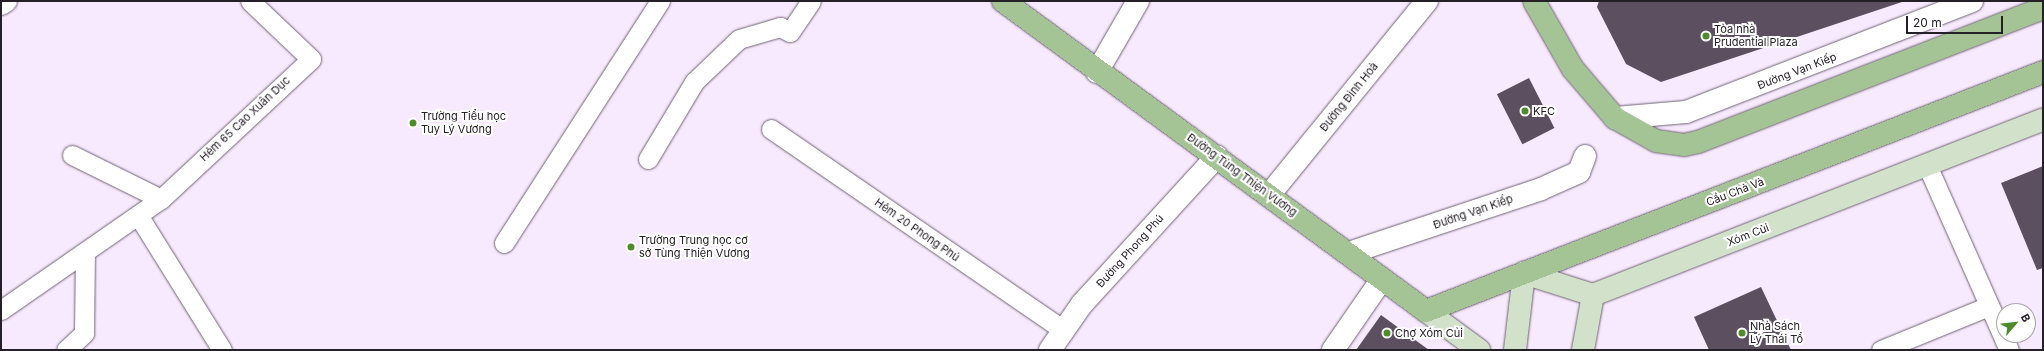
<!DOCTYPE html>
<html>
<head>
<meta charset="utf-8">
<style>
  body { margin:0 }
  #map { position:relative; width:2044px; height:351px; overflow:hidden; background:#f8eafe; font-family:Inter,sans-serif }
  div>[style] { position:absolute }
  .building>* { inset:0; background:#5c5060; transform-origin:0 0 }
  .roads { filter:drop-shadow(0 0 1px #6f6374) drop-shadow(0 0 1px #6f6374) }
  .lane>* { height:19px; margin:-9.5px; padding:0 9.5px; transform-origin:9.5px; border-radius:9.5px; background:#fff }
  .street>* { height:22px; margin:-11px; padding:0 11px; transform-origin:11px; border-radius:11px; background:#fff }
  .secondary>* { height:22px; margin:-11px; padding:0 11px; transform-origin:11px; border-radius:11px; background:#d2e2ca }
  .primary>* { height:22px; margin:-11px; padding:0 11px; transform-origin:11px; border-radius:11px; background:#a5c495 }
  .dots>* { width:11px; height:11px; translate:-50% -50%; box-sizing:border-box; border:2px solid #fff; border-radius:50% }
  span { translate:-50% -50%; white-space:nowrap; text-align:center; line-height:1.15; -webkit-text-stroke:4px #fff; paint-order:stroke }
  .poi-label { font-size:11px; color:#252027 }
  .left { translate:0 -50%; text-align:left }
  .street-label { font-size:11px; color:#252027 }
  .frame { position:absolute; inset:0; border:2px solid #252027; pointer-events:none }
  .north { position:absolute; left:1996px; top:303px; width:40px; height:40px; box-sizing:border-box; background:#fff; border:1px solid #a8a6a9; border-radius:50%; rotate:62deg; font-size:11px; font-weight:700; line-height:16px; text-align:center; color:#252027 }
  .north::after { content:''; display:block; margin:auto; width:14px; height:18px; background:#4f8b2a; clip-path:polygon(50% 0,100% 100%,50% 72%,0 100%) }
  .scale { position:absolute; left:1906px; top:16px; width:97px; height:18px; box-sizing:border-box; border:2px solid #252027; border-top:0; padding-left:5px; font-size:12px; line-height:14px; white-space:nowrap; color:#252027; -webkit-text-stroke:3px #fff; paint-order:stroke }
</style>
</head>
<body>
<div id="map">
  <div class="building">
    <div style="clip-path:polygon(1599px 1px,1905px 1px,1661px 82px,1626px 64px,1597px 7px)"></div>
    <div style="left:1529px;top:78px;width:56px;height:36px;rotate:63deg"></div>
    <div style="clip-path:polygon(2043px 166px,2043px 268px,2037px 270px,2001px 183px)"></div>
    <div style="clip-path:polygon(1761px 287px,1791px 350px,1709px 350px,1694px 317px)"></div>
    <div style="clip-path:polygon(1381px 315px,1429px 350px,1356px 350px)"></div>
  </div>
  <div class="roads">
    <div class="lane">
      <div style="left:1px;top:5px;width:7px;rotate:-34deg"></div>
      <div style="left:771px;top:129px;width:355px;rotate:34.5deg"></div>
      <div style="left:72px;top:155px;width:99px;rotate:26.3deg"></div>
      <div style="left:648px;top:159px;width:90px;rotate:-59.1deg"></div>
      <div style="left:694px;top:82px;width:62px;rotate:-43.7deg"></div>
      <div style="left:739px;top:39px;width:43px;rotate:-16.3deg"></div>
      <div style="left:780px;top:27px;width:11px;rotate:27deg"></div>
      <div style="left:790px;top:32px;width:37px;rotate:-56deg"></div>
      <div style="left:1927px;top:165px;width:202px;rotate:66.1deg"></div>
      <div style="left:138px;top:215px;width:159px;rotate:58.1deg"></div>
      <div style="left:504px;top:243px;width:288px;rotate:-57.2deg"></div>
      <div style="left:1px;top:310px;width:195px;rotate:-34.8deg"></div>
      <div style="left:161px;top:199px;width:205px;rotate:-43deg"></div>
      <div style="left:311px;top:59px;width:84px;rotate:-136.4deg"></div>
      <div style="left:66px;top:350px;width:25px;rotate:-43deg"></div>
      <div style="left:84px;top:333px;width:81px;rotate:-89.3deg"></div>
      <div style="left:1881px;top:350px;width:117px;rotate:-22.2deg"></div>
    </div>
    <div class="street">
      <div style="left:1097px;top:72px;width:82px;rotate:-60deg"></div>
      <div style="left:1615px;top:118px;width:71px;rotate:-4.8deg"></div>
      <div style="left:1686px;top:112px;width:307px;rotate:-21.2deg"></div>
      <div style="left:1270px;top:194px;width:249px;rotate:-50.9deg"></div>
      <div style="left:1349px;top:253px;width:202px;rotate:-18.4deg"></div>
      <div style="left:1541px;top:189px;width:42px;rotate:-24.1deg"></div>
      <div style="left:1579px;top:172px;width:17px;rotate:-69deg"></div>
      <div style="left:1050px;top:350px;width:56px;rotate:-55.2deg"></div>
      <div style="left:1082px;top:304px;width:200px;rotate:-47.6deg"></div>
      <div style="left:1333px;top:350px;width:86px;rotate:-55.4deg"></div>
    </div>
    <div class="secondary">
      <div style="left:1426px;top:311px;width:66px;rotate:36.3deg"></div>
      <div style="left:1515px;top:350px;width:78px;rotate:-83.3deg"></div>
      <div style="left:1524px;top:273px;width:72px;rotate:17.7deg"></div>
      <div style="left:1593px;top:295px;width:483px;rotate:-21.3deg"></div>
      <div style="left:1583px;top:350px;width:56px;rotate:-79.7deg"></div>
    </div>
    <div class="primary">
      <div style="left:1003px;top:1px;width:524px;rotate:36.24deg"></div>
      <div style="left:1426px;top:311px;width:662px;rotate:-21.17deg"></div>
      <div style="left:1534px;top:1px;width:78px;rotate:60.2deg"></div>
      <div style="left:1573px;top:69px;width:65px;rotate:49.4deg"></div>
      <div style="left:1615px;top:118px;width:47px;rotate:29.3deg"></div>
      <div style="left:1656px;top:141px;width:28px;rotate:8deg"></div>
      <div style="left:1684px;top:145px;width:14px;rotate:-12deg"></div>
      <div style="left:1698px;top:142px;width:370px;rotate:-21.2deg"></div>
    </div>
  </div>
  <div class="dots">
    <div style="left:1706px;top:36px;background:#4f8b2a"></div>
    <div style="left:1525px;top:111px;background:#4f8b2a"></div>
    <div style="left:413px;top:123px;background:#4f8b2a"></div>
    <div style="left:631px;top:247px;background:#4f8b2a"></div>
    <div style="left:1387px;top:333px;background:#4f8b2a"></div>
    <div style="left:1742px;top:333px;background:#4f8b2a"></div>
  </div>
  <div class="poi-label">
    <span class="left" style="left:1714px;top:36px">Tòa nhà<br>Prudential Plaza</span>
    <span class="left" style="left:1533px;top:111px">KFC</span>
    <span class="left" style="left:421px;top:123px">Trường Tiểu học<br>Tuy Lý Vương</span>
    <span class="left" style="left:639px;top:247px">Trường Trung học cơ<br>sở Tùng Thiện Vương</span>
    <span class="left" style="left:1750px;top:333px">Nhà Sách<br>Lý Thái Tổ</span>
    <span class="left" style="left:1395px;top:333px">Chợ Xóm Củi</span>
  </div>
  <div class="street-label">
    <span style="left:1797px;top:71px;rotate:-21deg">Đường Vạn Kiếp</span>
    <span style="left:1349px;top:97px;rotate:-51deg">Đường Đình Hoà</span>
    <span style="left:245px;top:119px;rotate:-43deg">Hẻm 65 Cao Xuân Dục</span>
    <span style="left:1242px;top:175px;rotate:36deg">Đường Tùng Thiện Vương</span>
    <span style="left:1735px;top:192px;rotate:-21deg">Cầu Chà Và</span>
    <span style="left:1473px;top:212px;rotate:-19deg">Đường Vạn Kiếp</span>
    <span style="left:917px;top:230px;rotate:35deg">Hẻm 20 Phong Phú</span>
    <span style="left:1748px;top:235px;rotate:-21deg">Xóm Củi</span>
    <span style="left:1130px;top:251px;rotate:-48deg">Đường Phong Phú</span>
  </div>
  <div class="frame"></div>
  <div class="north">B</div>
  <div class="scale">20 m</div>
</div>
</body>
</html>
